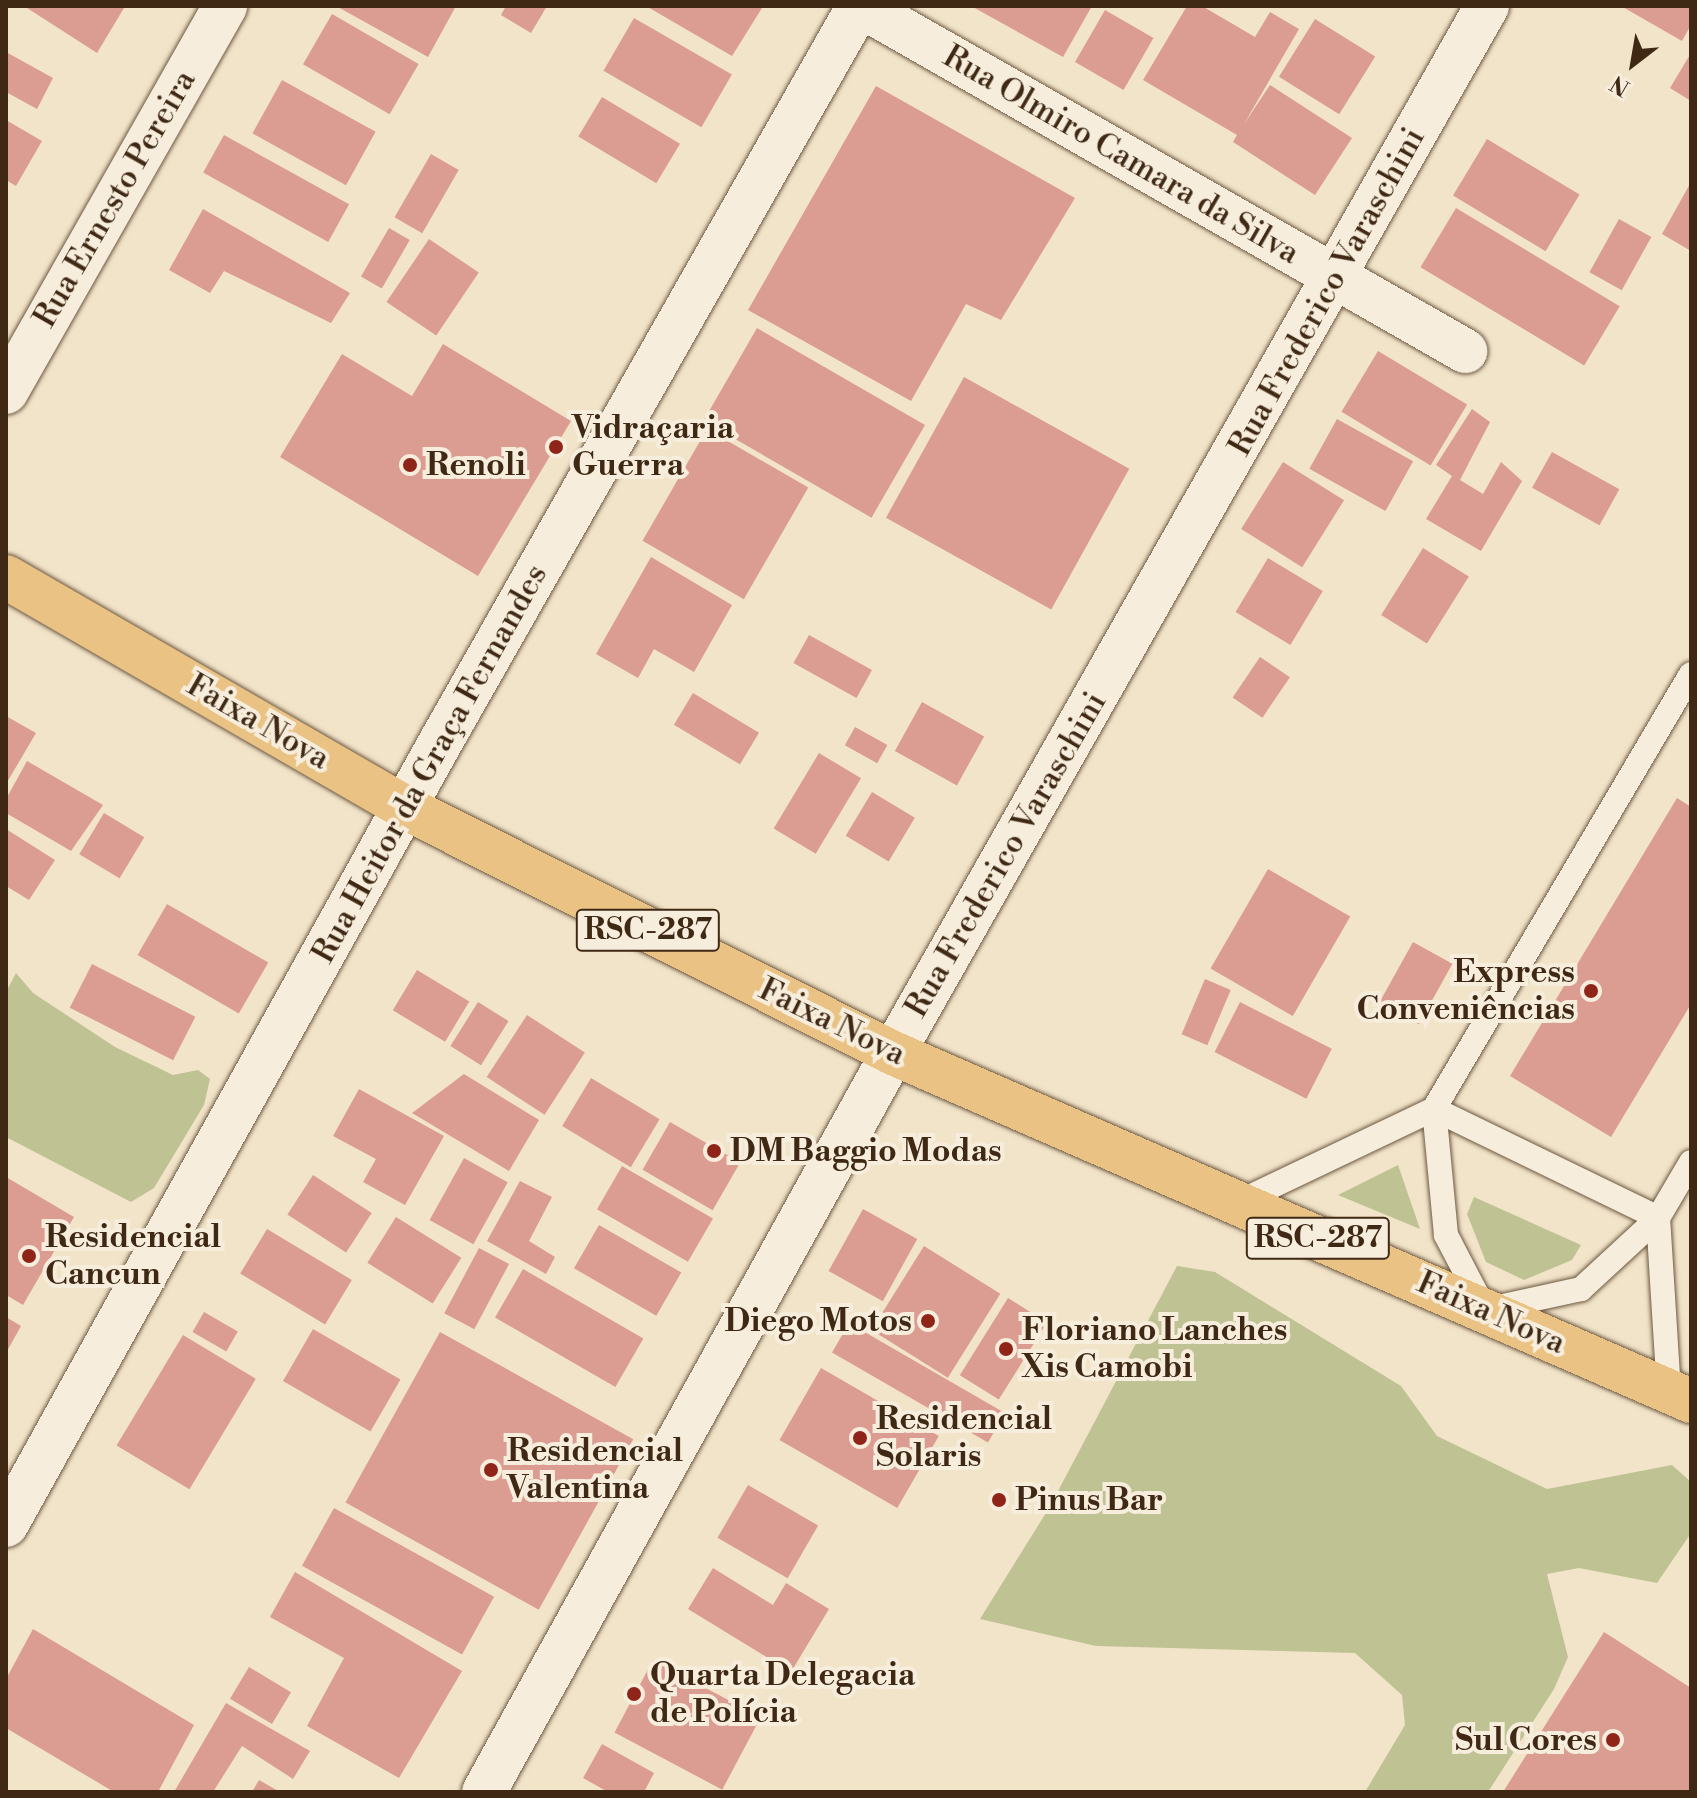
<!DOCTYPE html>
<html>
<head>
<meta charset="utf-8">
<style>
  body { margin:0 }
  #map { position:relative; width:1697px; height:1798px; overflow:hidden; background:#f2e4c9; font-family:"Libre Bodoni",serif }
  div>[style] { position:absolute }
  .green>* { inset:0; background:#bfc293 }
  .building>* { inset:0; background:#db9d91; transform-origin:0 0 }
  .roads { filter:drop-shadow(0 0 2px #6c5841) drop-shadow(0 0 2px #6c5841) }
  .service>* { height:24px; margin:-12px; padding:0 12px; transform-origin:12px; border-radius:12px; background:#f7eddc }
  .minor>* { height:44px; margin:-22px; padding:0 22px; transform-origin:22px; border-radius:22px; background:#f7eddc }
  .tertiary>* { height:44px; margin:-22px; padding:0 22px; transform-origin:22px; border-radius:22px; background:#f7eddc }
  .trunk>* { height:44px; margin:-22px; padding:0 22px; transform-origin:22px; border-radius:22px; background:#e9c284 }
  .dots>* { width:22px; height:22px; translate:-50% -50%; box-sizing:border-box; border:4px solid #f7eddc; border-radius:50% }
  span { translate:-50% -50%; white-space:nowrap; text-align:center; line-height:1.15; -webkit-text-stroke:8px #f7eddc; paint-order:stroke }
  .shield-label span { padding:2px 6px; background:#f7eddc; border:2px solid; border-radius:6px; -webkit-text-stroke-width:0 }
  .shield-label { font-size:30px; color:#3f2914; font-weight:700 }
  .street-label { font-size:32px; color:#3f2914 }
  .poi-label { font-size:32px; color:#3f2914; font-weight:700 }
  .left { translate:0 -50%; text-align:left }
  .right { translate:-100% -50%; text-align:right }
  .frame { position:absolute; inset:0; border:8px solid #3f2914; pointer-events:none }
  .north { position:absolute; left:1593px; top:24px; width:80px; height:80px; -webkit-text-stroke:6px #f7eddc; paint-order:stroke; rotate:211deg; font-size:22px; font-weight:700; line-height:32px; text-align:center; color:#3f2914 }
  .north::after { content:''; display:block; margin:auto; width:28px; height:36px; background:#3f2914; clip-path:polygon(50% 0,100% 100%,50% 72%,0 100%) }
</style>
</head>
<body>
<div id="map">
  <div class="green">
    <div style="clip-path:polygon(16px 973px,33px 993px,115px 1047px,173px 1075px,198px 1070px,210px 1079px,204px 1105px,154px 1188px,131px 1202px,6px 1137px,6px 992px)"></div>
    <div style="clip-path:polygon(1398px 1165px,1420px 1229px,1338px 1195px)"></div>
    <div style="clip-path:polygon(1474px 1197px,1581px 1245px,1572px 1260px,1524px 1280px,1486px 1262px,1467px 1214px)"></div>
    <div style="clip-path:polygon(1177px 1266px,1215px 1272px,1401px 1386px,1437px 1436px,1547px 1489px,1672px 1465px,1691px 1482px,1691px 1533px,1657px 1583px,1579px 1568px,1547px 1574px,1568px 1657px,1554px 1689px,1488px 1792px,1365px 1792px,1405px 1725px,1402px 1695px,1355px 1653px,1096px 1646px,980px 1619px,1049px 1508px)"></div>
  </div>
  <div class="building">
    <div style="clip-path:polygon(24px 6px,120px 6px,124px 8px,97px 53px)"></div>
    <div style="clip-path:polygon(336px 6px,456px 6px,428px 57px)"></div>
    <div style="clip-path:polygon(506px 6px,547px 6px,531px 33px,501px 15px)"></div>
    <div style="clip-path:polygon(646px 6px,758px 6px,762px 8px,732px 56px)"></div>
    <div style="clip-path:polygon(971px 6px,1092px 6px,1063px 57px)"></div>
    <div style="clip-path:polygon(1187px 6px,1202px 6px,1255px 37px,1270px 12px,1299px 29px,1244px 124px,1270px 85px,1352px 138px,1315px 195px,1233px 142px,1237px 135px,1143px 80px)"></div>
    <div style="clip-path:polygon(1621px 6px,1691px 6px,1691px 25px,1682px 41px)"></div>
    <div style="left:1105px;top:10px;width:56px;height:60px;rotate:30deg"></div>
    <div style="left:332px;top:14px;width:100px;height:58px;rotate:30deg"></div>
    <div style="left:634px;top:18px;width:113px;height:61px;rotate:30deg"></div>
    <div style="left:1315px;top:19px;width:71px;height:68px;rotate:32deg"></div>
    <div style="clip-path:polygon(6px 52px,53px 78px,37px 109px,6px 92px)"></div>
    <div style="clip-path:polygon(1691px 53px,1691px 101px,1670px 88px)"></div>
    <div style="left:282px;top:80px;width:107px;height:61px;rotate:29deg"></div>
    <div style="clip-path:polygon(876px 86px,1075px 198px,1001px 320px,966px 304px,911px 401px,748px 310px)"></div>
    <div style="left:602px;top:97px;width:91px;height:46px;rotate:31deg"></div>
    <div style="clip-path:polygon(6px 120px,42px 141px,16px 186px,6px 180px)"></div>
    <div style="left:224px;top:135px;width:143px;height:43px;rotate:29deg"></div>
    <div style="left:1487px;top:139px;width:108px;height:66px;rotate:31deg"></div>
    <div style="left:431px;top:154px;width:32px;height:73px;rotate:30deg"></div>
    <div style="clip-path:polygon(1691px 182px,1691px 251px,1662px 234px)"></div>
    <div style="left:1456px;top:208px;width:191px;height:69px;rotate:31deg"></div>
    <div style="clip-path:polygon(203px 209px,350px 293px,331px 323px,224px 271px,210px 293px,169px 270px)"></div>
    <div style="left:1619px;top:219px;width:37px;height:61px;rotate:29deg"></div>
    <div style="left:389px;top:228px;width:24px;height:56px;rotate:30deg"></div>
    <div style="left:429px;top:239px;width:60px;height:76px;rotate:34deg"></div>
    <div style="left:757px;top:328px;width:194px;height:107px;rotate:30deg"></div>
    <div style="clip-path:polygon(443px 344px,571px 421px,478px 576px,280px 457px,342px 354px,412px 396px)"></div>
    <div style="left:1378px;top:351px;width:104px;height:71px;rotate:31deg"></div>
    <div style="left:964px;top:377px;width:189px;height:161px;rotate:29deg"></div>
    <div style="clip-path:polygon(1472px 409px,1490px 422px,1460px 480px,1483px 494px,1501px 462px,1522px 481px,1481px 551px,1426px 519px,1452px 476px,1436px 465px)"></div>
    <div style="left:1337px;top:419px;width:87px;height:57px;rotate:29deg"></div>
    <div style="left:707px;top:429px;width:117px;height:129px;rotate:30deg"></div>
    <div style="left:1552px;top:452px;width:77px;height:41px;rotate:29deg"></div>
    <div style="left:1283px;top:462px;width:72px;height:79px;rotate:32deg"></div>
    <div style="left:1423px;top:548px;width:54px;height:79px;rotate:32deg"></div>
    <div style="clip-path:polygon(651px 557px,732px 605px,694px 672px,654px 649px,638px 678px,596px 654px)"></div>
    <div style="left:1268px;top:558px;width:64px;height:63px;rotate:31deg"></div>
    <div style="left:809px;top:635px;width:72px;height:32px;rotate:29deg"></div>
    <div style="left:1260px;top:657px;width:36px;height:49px;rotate:34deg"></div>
    <div style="left:693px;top:693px;width:77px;height:37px;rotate:31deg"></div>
    <div style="left:922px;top:702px;width:71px;height:56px;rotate:29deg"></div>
    <div style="clip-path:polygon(6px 716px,36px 733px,6px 784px)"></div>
    <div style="left:855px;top:727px;width:37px;height:21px;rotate:29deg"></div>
    <div style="left:819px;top:753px;width:49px;height:88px;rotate:31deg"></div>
    <div style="clip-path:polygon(27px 761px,103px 805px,71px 851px,6px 813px,6px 799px)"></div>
    <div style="left:872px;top:792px;width:50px;height:51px;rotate:31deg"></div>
    <div style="clip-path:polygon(1677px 798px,1691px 807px,1691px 1004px,1611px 1137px,1510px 1076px)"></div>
    <div style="left:104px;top:813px;width:47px;height:48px;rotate:31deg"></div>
    <div style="clip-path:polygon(6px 829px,55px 860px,29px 900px,6px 886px)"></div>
    <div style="left:1268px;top:869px;width:95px;height:115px;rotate:30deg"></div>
    <div style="left:167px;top:904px;width:117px;height:59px;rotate:30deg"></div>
    <div style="left:1413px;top:942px;width:45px;height:69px;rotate:29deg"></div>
    <div style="left:92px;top:964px;width:116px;height:49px;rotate:27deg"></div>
    <div style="left:417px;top:970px;width:61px;height:47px;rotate:31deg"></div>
    <div style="left:1205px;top:979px;width:28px;height:60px;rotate:23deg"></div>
    <div style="left:478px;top:1002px;width:36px;height:52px;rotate:32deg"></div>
    <div style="left:1240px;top:1002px;width:103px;height:56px;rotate:27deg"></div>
    <div style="left:527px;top:1015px;width:69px;height:74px;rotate:33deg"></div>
    <div style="clip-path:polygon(464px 1074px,539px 1120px,509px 1171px,412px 1113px)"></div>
    <div style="left:591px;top:1078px;width:80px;height:56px;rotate:31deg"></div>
    <div style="clip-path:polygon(359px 1089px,444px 1136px,405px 1205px,363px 1182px,376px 1159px,333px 1136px)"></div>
    <div style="left:670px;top:1122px;width:81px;height:55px;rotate:30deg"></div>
    <div style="left:464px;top:1158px;width:50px;height:71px;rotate:29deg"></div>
    <div style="left:622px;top:1166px;width:105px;height:50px;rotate:30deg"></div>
    <div style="left:313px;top:1175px;width:70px;height:47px;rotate:33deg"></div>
    <div style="clip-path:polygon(6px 1177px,74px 1217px,23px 1305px,6px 1295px)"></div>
    <div style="clip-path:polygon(520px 1181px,552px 1197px,529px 1241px,555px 1257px,546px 1274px,487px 1241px)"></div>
    <div style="left:863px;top:1209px;width:62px;height:71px;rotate:29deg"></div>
    <div style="left:396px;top:1217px;width:77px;height:54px;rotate:32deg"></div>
    <div style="left:599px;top:1225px;width:95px;height:50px;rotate:30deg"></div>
    <div style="left:267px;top:1229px;width:99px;height:52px;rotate:31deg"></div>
    <div style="left:924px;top:1246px;width:90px;height:99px;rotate:32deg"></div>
    <div style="left:479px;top:1248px;width:34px;height:74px;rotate:28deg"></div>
    <div style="left:523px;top:1269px;width:139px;height:56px;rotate:30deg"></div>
    <div style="left:1008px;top:1298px;width:46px;height:91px;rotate:32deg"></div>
    <div style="left:204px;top:1312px;width:39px;height:23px;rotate:30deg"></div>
    <div style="clip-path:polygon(6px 1317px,21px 1326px,6px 1353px)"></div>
    <div style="left:849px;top:1323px;width:180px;height:34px;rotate:30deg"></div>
    <div style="left:313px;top:1329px;width:101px;height:60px;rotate:30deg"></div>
    <div style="left:440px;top:1332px;width:221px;height:195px;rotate:29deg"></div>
    <div style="left:183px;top:1335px;width:85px;height:129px;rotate:31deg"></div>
    <div style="left:821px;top:1368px;width:136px;height:83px;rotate:30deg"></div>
    <div style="left:748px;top:1485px;width:81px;height:61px;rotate:30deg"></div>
    <div style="left:334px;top:1508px;width:183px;height:66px;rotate:29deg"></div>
    <div style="clip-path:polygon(713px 1568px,773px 1605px,786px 1583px,829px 1609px,791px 1672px,688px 1609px)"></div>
    <div style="clip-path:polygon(295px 1572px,462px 1671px,399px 1778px,307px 1726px,344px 1658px,270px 1617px)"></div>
    <div style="clip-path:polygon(33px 1629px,194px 1725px,158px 1792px,114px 1792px,6px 1728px,6px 1679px)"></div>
    <div style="clip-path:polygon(1604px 1632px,1691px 1688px,1691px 1792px,1503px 1792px)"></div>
    <div style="left:653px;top:1660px;width:122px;height:82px;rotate:28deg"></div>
    <div style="left:249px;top:1667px;width:49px;height:37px;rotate:31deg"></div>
    <div style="clip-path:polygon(226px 1703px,310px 1751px,293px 1779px,242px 1746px,213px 1792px,174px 1792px)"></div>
    <div style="clip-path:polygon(602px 1744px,654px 1773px,644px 1792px,608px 1792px,583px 1778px)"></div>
    <div style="clip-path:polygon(259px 1780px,280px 1792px,252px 1792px)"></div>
  </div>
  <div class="roads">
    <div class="service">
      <div style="left:1434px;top:1109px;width:249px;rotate:25.9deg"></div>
      <div style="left:1658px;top:1218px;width:105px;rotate:137.3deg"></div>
      <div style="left:1581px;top:1289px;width:98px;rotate:167.7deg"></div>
      <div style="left:1485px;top:1310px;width:85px;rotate:-117.5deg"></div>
      <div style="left:1446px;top:1235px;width:127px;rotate:-95.4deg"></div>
      <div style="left:1237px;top:1203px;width:218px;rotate:-25.5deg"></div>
      <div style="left:1434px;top:1109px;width:505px;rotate:-59.43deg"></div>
      <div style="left:1669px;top:1392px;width:174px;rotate:-93.6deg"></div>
      <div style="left:1658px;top:1218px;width:65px;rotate:-59.5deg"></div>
    </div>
    <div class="minor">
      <div style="left:861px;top:6px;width:696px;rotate:29.73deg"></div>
      <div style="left:6px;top:392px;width:444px;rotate:-60.4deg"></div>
      <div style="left:484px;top:1792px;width:845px;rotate:-61.04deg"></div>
      <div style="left:893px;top:1053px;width:1204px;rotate:-60.43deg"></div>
    </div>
    <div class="tertiary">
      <div style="left:6px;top:1525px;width:894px;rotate:-60.97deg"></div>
      <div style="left:440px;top:743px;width:848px;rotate:-60.38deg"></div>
    </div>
    <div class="trunk">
      <div style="left:6px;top:577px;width:460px;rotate:30deg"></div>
      <div style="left:404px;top:807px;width:547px;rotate:26.71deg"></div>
      <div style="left:893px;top:1053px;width:871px;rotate:23.56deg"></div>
    </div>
  </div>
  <div class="dots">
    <div style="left:556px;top:447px;background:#8f2418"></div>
    <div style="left:410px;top:465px;background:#8f2418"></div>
    <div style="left:1591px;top:991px;background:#8f2418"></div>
    <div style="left:714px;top:1151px;background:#8f2418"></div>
    <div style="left:29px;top:1256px;background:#8f2418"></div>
    <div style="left:928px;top:1321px;background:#8f2418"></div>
    <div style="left:1006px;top:1349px;background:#8f2418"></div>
    <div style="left:860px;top:1438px;background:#8f2418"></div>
    <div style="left:491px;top:1470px;background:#8f2418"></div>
    <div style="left:999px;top:1500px;background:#8f2418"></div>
    <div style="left:634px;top:1694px;background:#8f2418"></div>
    <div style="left:1613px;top:1740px;background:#8f2418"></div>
  </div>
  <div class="shield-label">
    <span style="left:648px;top:930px">RSC-287</span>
    <span style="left:1318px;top:1238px">RSC-287</span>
  </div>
  <div class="street-label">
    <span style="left:1121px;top:155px;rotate:30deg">Rua Olmiro Camara da Silva</span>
    <span style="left:115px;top:199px;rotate:-60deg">Rua Ernesto Pereira</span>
    <span style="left:1327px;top:292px;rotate:-61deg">Rua Frederico Varaschini</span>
    <span style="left:258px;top:722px;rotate:30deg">Faixa Nova</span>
    <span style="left:430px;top:764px;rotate:-61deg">Rua Heitor da Graça Fernandes</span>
    <span style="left:1006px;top:855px;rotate:-60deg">Rua Frederico Varaschini</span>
    <span style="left:832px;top:1022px;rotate:26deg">Faixa Nova</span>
    <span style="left:1491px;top:1313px;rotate:24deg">Faixa Nova</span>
  </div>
  <div class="poi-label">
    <span class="left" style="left:572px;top:447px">Vidraçaria<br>Guerra</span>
    <span class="left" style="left:426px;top:465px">Renoli</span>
    <span class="right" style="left:1575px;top:991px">Express<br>Conveniências</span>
    <span class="left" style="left:730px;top:1151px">DM Baggio Modas</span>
    <span class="left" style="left:45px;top:1256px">Residencial<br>Cancun</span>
    <span class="right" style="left:912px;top:1321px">Diego Motos</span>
    <span class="left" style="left:1022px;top:1349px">Floriano Lanches<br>Xis Camobi</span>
    <span class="left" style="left:876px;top:1438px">Residencial<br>Solaris</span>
    <span class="left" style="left:507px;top:1470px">Residencial<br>Valentina</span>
    <span class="left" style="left:1015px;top:1500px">Pinus Bar</span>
    <span class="left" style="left:650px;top:1694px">Quarta Delegacia<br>de Polícia</span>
    <span class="right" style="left:1597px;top:1740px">Sul Cores</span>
  </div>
  <div class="frame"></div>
  <div class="north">N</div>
</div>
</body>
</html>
